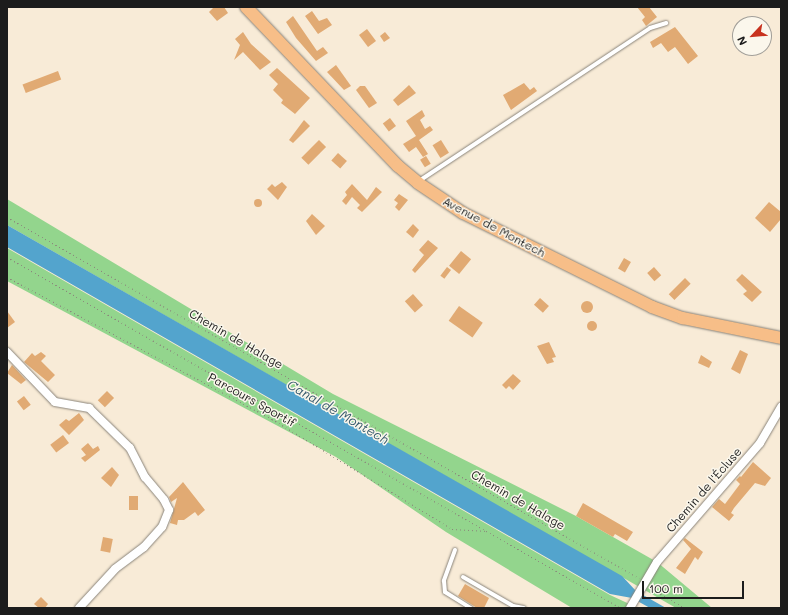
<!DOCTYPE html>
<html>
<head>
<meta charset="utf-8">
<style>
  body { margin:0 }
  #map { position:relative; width:788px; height:615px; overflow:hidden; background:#f8ebd7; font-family:Mali,sans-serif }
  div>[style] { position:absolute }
  .green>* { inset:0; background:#93d58d }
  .water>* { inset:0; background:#53a4cd }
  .building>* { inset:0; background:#e1aa73; transform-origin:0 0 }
  .round { border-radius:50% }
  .path>* { height:1px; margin-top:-0.5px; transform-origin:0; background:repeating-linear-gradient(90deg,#8a847a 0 1px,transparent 0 4px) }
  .roads { filter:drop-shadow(0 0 1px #8a847a) drop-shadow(0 0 1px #8a847a) }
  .lane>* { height:4px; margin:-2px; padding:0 2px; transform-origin:2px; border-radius:2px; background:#fff }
  .street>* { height:8px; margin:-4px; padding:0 4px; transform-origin:4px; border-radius:4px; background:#fff }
  .primary>* { height:12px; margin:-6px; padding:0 6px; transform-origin:6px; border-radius:6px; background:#f7be88 }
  span { translate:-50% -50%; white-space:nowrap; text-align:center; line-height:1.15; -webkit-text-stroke:3px #fbf7ec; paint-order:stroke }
  .street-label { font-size:12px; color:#1c1c1c }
  .water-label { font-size:13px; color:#35596c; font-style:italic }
  .frame { position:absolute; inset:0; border:8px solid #1c1c1c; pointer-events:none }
  .north { position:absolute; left:732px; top:16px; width:40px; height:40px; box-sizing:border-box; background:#fbf7ec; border:1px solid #a29f99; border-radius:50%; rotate:244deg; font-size:11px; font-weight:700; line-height:16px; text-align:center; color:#1c1c1c }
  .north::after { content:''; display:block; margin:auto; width:14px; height:18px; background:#c8321e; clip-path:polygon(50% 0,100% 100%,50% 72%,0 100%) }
  .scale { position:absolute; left:642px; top:581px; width:102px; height:18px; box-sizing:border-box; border:2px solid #1c1c1c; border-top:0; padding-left:5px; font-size:12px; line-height:14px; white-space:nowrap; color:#1c1c1c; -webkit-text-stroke:3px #fbf7ec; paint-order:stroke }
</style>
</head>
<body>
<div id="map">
  <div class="green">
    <div style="clip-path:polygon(7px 199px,333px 394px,576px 516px,657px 562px,712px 608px,676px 608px,7px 225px)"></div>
    <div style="clip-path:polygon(7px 248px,610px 595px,638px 608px,572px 608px,446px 532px,336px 457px,7px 281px)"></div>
  </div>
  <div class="water">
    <div style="clip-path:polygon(7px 225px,622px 576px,636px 591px,666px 608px,650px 608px,632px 598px,610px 594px,7px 247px)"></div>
  </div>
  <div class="building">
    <div style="clip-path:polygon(214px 7px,224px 7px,228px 13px,217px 21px,209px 12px)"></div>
    <div style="clip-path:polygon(637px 7px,649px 7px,657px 17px,646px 26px,642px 20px,645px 17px)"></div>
    <div style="clip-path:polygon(312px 11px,319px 21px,327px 18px,332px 25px,318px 34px,305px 16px)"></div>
    <div style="clip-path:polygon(293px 16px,317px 51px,323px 47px,328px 53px,316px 61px,296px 38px,286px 22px)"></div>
    <div style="clip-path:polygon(675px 27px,698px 56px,688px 64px,675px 47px,668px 52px,661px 43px,653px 48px,650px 42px)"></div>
    <div style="left:367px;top:29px;width:15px;height:10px;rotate:53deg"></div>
    <div style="clip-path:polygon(243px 32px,251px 44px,271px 62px,260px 70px,243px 52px,234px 60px,240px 45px,235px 39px)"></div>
    <div style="clip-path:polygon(385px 32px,390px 38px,384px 42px,380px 36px)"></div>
    <div style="clip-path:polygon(336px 65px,351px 86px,344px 90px,327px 72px)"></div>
    <div style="clip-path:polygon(277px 68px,310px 98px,295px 114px,281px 103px,283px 100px,273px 90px,278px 84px,269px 75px)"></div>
    <div style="left:58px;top:71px;width:9px;height:38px;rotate:69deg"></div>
    <div style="clip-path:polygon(524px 83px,530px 90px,534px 87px,537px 91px,511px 110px,503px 95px)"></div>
    <div style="clip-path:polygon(409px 85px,416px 93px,398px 106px,393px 100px)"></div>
    <div style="clip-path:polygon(360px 86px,365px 86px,377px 103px,369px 108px,356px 90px)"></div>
    <div style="clip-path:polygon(422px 110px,425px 116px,420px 120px,425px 129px,430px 126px,433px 130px,419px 140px,428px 154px,423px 157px,416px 147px,409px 152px,403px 144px,416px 136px,406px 121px)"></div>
    <div style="left:390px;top:118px;width:10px;height:9px;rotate:53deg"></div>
    <div style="clip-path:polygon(304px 120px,310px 126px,293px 143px,289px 140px)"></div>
    <div style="left:319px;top:140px;width:10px;height:25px;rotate:45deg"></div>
    <div style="left:441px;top:140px;width:15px;height:10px;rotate:58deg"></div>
    <div style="left:338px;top:153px;width:12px;height:10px;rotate:42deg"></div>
    <div style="left:426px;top:156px;width:9px;height:7px;rotate:58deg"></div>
    <div style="clip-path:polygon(282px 182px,287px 187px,278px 200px,267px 189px,272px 184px,275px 187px)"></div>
    <div style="clip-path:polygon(352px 184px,367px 200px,376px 187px,382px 192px,362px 212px,357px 208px,360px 205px,352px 197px,346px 205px,342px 201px,347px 195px,345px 192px)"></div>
    <div style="clip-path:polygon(399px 194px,408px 200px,399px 211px,395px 207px,398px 203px,394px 200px)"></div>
    <div class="round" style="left:254px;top:199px;width:8px;height:8px"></div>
    <div style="clip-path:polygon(769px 202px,781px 212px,781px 219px,770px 232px,755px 218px)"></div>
    <div style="clip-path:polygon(312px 214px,325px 226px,316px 235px,306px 221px)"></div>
    <div style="clip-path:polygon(413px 224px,419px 230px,413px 238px,406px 232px)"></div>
    <div style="clip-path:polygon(428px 240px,438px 248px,415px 273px,412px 270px,424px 255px,419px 250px)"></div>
    <div style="left:461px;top:251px;width:13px;height:19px;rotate:39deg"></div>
    <div style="left:624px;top:258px;width:8px;height:12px;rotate:30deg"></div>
    <div style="left:447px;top:267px;width:5px;height:11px;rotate:37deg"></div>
    <div style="left:654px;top:267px;width:11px;height:9px;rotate:49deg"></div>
    <div style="clip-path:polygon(742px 274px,762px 292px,752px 302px,743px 294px,747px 291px,736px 280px)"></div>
    <div style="left:685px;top:278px;width:8px;height:23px;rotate:45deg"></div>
    <div style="left:413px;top:294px;width:15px;height:11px;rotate:48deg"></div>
    <div style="left:540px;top:298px;width:12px;height:9px;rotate:42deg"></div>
    <div class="round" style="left:581px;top:301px;width:12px;height:12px"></div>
    <div style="left:459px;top:306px;width:29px;height:18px;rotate:35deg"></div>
    <div style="clip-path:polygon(7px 311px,15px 322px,7px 328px)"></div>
    <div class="round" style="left:587px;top:321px;width:10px;height:10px"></div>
    <div style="clip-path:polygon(549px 342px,556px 357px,552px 358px,554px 362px,547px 364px,537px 346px)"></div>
    <div style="clip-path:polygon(740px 350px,748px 354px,740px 374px,731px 369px)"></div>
    <div style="clip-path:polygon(41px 352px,46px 356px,41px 361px,55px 375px,48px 382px,24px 362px,32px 353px,35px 356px)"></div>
    <div style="clip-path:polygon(701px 355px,712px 362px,709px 368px,698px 363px)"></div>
    <div style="clip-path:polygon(12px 365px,26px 380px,21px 384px,7px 373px)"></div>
    <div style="clip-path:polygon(513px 374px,521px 381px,513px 390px,509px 386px,506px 389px,502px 385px)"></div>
    <div style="left:107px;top:391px;width:10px;height:13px;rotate:45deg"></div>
    <div style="left:24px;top:396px;width:11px;height:9px;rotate:52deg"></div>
    <div style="clip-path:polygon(79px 413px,84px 420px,69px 435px,59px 425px,66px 419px,69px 421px)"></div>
    <div style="left:63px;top:435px;width:10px;height:16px;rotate:53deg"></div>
    <div style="clip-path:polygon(88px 443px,93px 449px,98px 446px,100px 450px,85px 462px,81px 458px,86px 455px,81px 449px)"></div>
    <div style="clip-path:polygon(753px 462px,771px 478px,765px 486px,755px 483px,734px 508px,731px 513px,734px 515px,729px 521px,712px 507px,719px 499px,725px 504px,740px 484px,736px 480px,740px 476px,741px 477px)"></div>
    <div style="clip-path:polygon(112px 467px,119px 475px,111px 487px,101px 478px)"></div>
    <div style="clip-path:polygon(183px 482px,205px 510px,198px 516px,195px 512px,184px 520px,178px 520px,177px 525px,170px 523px,177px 498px,171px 502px,169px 497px)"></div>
    <div style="left:129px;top:496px;width:9px;height:14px"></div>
    <div style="clip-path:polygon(583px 503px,633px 532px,627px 541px,615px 534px,613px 537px,576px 516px)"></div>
    <div style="left:103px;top:537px;width:10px;height:14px;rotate:11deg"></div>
    <div style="clip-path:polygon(685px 538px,703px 552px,698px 560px,695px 557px,685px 574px,676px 568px,691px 549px,683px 540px)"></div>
    <div style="clip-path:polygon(465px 584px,489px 598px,484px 608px,477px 608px,458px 596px)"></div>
    <div style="clip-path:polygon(41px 597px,48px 604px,45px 608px,39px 608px,34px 604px)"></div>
  </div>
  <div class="path">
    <div style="left:7px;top:217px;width:728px;rotate:29.74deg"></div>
    <div style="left:7px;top:257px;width:707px;rotate:29.75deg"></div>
    <div style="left:7px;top:277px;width:301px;rotate:28.2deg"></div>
    <div style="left:272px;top:419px;width:211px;rotate:31.4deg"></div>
    <div style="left:452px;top:529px;width:36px;rotate:3deg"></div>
    <div style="left:650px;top:588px;width:40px;rotate:29.7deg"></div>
    <div style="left:701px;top:607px;width:1px;rotate:45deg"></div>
  </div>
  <div class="roads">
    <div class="lane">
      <div style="left:419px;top:181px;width:277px;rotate:-33.5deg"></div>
      <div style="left:650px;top:28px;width:17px;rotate:-17deg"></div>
      <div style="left:455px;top:550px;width:33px;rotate:110deg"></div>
      <div style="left:444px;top:581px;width:11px;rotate:85deg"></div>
      <div style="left:445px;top:592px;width:31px;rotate:32deg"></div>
      <div style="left:463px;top:577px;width:58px;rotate:30.1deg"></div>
      <div style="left:513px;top:606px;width:11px;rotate:10deg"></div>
    </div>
    <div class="street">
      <div style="left:7px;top:352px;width:69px;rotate:46.2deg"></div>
      <div style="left:55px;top:402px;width:35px;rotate:10deg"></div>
      <div style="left:89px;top:408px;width:57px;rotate:44.3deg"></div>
      <div style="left:130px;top:448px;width:33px;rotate:63deg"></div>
      <div style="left:145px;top:477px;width:30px;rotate:50deg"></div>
      <div style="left:164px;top:500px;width:11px;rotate:63deg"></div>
      <div style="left:169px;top:510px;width:18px;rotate:112deg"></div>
      <div style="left:162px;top:527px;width:27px;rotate:132deg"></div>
      <div style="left:144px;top:547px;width:36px;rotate:143deg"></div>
      <div style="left:115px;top:569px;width:53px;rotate:132.7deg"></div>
      <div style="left:630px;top:608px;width:53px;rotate:-59.6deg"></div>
      <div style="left:657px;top:562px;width:157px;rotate:-49.1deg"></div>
      <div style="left:760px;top:443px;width:42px;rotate:-59.7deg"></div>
    </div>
    <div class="primary">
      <div style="left:246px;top:7px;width:220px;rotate:46.3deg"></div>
      <div style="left:398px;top:166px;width:26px;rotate:40deg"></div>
      <div style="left:418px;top:183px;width:54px;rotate:33.7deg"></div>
      <div style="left:463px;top:213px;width:211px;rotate:26.4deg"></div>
      <div style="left:652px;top:307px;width:33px;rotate:20deg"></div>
      <div style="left:683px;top:318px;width:100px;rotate:11.5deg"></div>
    </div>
  </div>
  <div class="street-label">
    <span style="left:494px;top:227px;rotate:28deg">Avenue de Montech</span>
    <span style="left:236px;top:339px;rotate:30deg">Chemin de Halage</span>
    <span style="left:252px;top:400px;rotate:29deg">Parcours Sportif</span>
    <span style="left:704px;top:490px;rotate:-49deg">Chemin de l'Écluse</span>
    <span style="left:518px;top:500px;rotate:30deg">Chemin de Halage</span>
  </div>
  <div class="water-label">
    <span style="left:338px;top:412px;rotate:30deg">Canal de Montech</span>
  </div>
  <div class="frame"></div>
  <div class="north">N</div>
  <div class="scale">100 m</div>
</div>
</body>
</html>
